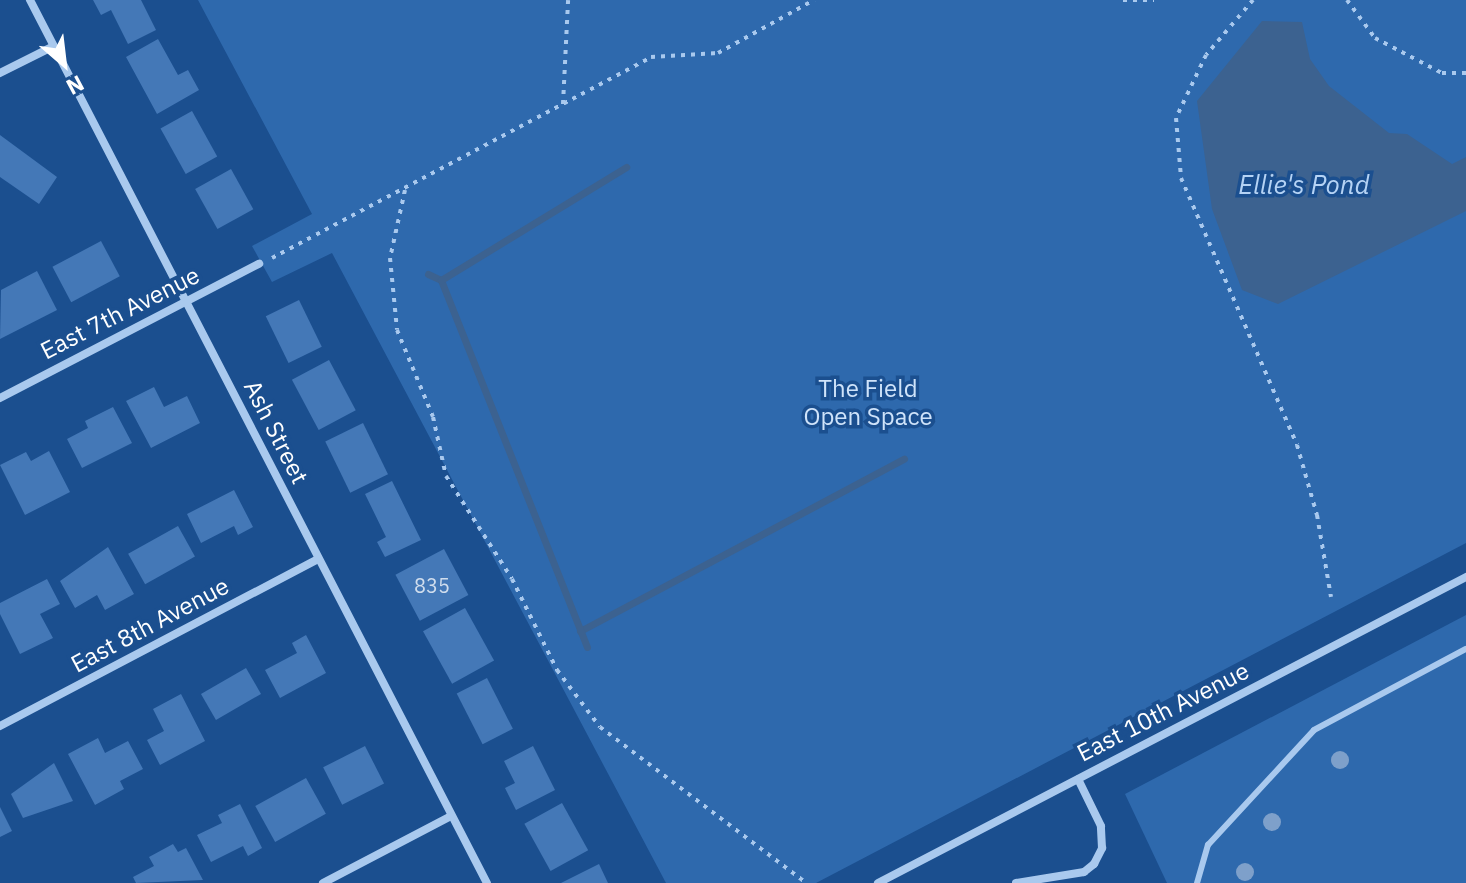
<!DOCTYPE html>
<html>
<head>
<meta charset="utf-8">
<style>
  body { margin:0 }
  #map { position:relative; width:1466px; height:883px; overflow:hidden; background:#1b4f8f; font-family:"IBM Plex Sans",sans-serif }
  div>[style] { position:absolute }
  .green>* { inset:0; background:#2e69ad }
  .water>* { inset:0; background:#3c6290 }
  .stream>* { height:7px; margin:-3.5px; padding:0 3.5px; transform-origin:3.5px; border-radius:3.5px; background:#3c6290 }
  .building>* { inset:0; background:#4478b7; transform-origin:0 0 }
  .path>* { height:4px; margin-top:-2px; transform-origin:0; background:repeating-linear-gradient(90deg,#a9c9ee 0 4px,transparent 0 10px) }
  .lane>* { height:6px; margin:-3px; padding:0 3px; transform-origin:3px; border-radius:3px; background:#a9c9ee }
  .street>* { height:8px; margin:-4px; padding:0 4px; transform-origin:4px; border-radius:4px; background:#a9c9ee }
  .trees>* { width:18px; height:18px; margin:-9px; border-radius:50%; background:#7ea0ca }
  span { translate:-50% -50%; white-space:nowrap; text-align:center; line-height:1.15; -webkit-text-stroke:7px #1b4f8f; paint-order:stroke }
  .number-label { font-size:20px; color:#d0dded }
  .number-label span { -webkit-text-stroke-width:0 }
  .street-label { font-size:24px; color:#fff }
  .park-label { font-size:24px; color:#cfe3fa }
  .water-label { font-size:26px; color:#b5d3f5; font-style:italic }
  .north { position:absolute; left:24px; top:24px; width:80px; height:80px; -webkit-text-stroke:6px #1b4f8f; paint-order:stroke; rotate:152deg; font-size:22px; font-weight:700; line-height:32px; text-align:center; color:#fff }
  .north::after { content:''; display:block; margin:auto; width:28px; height:36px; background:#fff; clip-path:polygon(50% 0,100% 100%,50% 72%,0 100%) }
</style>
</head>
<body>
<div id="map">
  <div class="green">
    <div style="clip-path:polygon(198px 0,1466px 0,1466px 543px,816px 883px,666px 883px,332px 253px,272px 282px,252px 246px,312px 214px)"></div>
    <div style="clip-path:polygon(1466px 615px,1466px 883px,1167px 883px,1125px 794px)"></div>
  </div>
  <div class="water">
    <div style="clip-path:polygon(1262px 21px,1302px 22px,1310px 59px,1329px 86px,1389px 133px,1407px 134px,1452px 164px,1466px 157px,1466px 211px,1278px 304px,1242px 290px,1212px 209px,1197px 101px)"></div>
  </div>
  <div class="stream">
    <div style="left:428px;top:274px;width:14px;rotate:25deg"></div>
    <div style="left:580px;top:631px;width:367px;rotate:-28deg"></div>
    <div style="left:587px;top:647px;width:395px;rotate:-111.7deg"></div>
    <div style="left:441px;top:280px;width:217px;rotate:-31.4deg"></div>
  </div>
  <div class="building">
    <div style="clip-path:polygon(93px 0,141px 0,156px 30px,128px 44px,111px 10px,101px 15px)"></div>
    <div style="clip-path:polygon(158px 39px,178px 75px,188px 70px,199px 90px,157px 114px,126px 57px)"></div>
    <div style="left:192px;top:111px;width:52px;height:36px;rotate:61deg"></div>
    <div style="clip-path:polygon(0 135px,57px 177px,39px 204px,0 177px)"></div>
    <div style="left:231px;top:169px;width:46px;height:41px;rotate:61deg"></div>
    <div style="left:101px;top:241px;width:40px;height:55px;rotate:62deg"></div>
    <div style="clip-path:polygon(37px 271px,57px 310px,0 339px,1px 290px)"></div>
    <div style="left:299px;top:300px;width:52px;height:37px;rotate:64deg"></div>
    <div style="left:329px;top:360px;width:57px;height:42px;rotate:62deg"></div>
    <div style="clip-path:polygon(154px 387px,164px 407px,187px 396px,200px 423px,151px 448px,126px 401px)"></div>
    <div style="clip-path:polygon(113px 407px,132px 443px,82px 468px,67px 439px,88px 428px,85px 421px)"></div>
    <div style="left:363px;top:423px;width:57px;height:42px;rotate:64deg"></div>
    <div style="clip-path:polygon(49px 451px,70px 492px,25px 515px,0 465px,26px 452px,31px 461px)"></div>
    <div style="clip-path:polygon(392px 481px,421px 540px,385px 557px,377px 542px,386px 537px,365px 494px)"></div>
    <div style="clip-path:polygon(234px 490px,253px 527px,238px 535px,234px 526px,201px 543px,187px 514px)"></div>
    <div style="left:178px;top:526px;width:35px;height:57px;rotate:61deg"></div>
    <div style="clip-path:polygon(108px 547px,134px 594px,105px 610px,97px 595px,75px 608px,60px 581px)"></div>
    <div style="left:444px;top:549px;width:52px;height:55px;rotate:62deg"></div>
    <div style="clip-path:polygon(47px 579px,60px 604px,40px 614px,53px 638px,20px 654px,0 614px,0 603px)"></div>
    <div style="left:465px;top:608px;width:60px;height:48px;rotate:61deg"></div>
    <div style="clip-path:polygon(306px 635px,326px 673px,280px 698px,265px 670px,297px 653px,292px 643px)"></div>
    <div style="left:246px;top:668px;width:30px;height:52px;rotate:60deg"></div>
    <div style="left:487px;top:678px;width:57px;height:34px;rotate:63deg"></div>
    <div style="clip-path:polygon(181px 694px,205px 741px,160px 765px,147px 740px,164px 731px,153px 709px)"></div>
    <div style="clip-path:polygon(98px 738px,105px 753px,128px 741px,143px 769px,120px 781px,124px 789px,95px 805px,68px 754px)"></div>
    <div style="left:365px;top:746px;width:42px;height:47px;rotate:63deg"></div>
    <div style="clip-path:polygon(533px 746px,555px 790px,516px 810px,505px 788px,515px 783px,504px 761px)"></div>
    <div style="clip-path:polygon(54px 763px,73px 801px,23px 818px,11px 794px)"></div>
    <div style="left:306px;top:778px;width:41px;height:58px;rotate:61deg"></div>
    <div style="left:562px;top:803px;width:54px;height:43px;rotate:61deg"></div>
    <div style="clip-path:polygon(240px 804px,262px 848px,248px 856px,243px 846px,211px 862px,197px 835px,222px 823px,218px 815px)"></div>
    <div style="clip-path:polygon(0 807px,12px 831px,0 837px)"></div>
    <div style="clip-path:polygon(173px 844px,178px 852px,186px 848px,203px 880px,136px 883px,133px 877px,154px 866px,149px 857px)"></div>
    <div style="clip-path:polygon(599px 864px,608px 883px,561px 883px)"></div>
  </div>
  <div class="path">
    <div style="left:1123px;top:0;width:31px"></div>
    <div style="left:1253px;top:0;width:72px;rotate:130.5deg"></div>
    <div style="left:1206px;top:55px;width:70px;rotate:115.5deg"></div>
    <div style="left:1176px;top:118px;width:60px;rotate:85.2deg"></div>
    <div style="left:1181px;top:178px;width:291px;rotate:66.5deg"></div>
    <div style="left:1297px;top:445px;width:73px;rotate:74.1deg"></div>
    <div style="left:1317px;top:515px;width:83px;rotate:80.3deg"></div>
    <div style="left:1347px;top:0;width:47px;rotate:53.6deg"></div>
    <div style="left:1375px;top:38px;width:76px;rotate:27.6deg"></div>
    <div style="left:1442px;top:73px;width:24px"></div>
    <div style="left:563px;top:104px;width:104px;rotate:-87.2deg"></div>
    <div style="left:405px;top:190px;width:70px;rotate:102.4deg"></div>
    <div style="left:390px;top:258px;width:72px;rotate:84.4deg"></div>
    <div style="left:397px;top:330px;width:94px;rotate:67.5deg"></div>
    <div style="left:433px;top:417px;width:60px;rotate:77.6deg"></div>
    <div style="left:446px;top:476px;width:122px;rotate:57.3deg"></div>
    <div style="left:512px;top:579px;width:102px;rotate:63.7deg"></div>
    <div style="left:557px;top:670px;width:71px;rotate:53deg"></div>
    <div style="left:600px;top:727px;width:258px;rotate:37.1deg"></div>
    <div style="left:272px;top:258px;width:429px;rotate:-27.9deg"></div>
    <div style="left:651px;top:57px;width:67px;rotate:-3.4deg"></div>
    <div style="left:718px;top:53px;width:110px;rotate:-28.9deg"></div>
  </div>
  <div class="lane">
    <div style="left:1197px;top:883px;width:40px;rotate:-74deg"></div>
    <div style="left:1208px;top:845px;width:156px;rotate:-47.3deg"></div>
    <div style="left:1314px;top:730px;width:172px;rotate:-28.1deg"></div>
  </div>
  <div class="street">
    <div style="left:30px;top:0;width:994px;rotate:62.64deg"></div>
    <div style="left:0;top:73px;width:60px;rotate:-26.6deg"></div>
    <div style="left:0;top:398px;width:292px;rotate:-27.4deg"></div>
    <div style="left:0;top:726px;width:359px;rotate:-27.7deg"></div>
    <div style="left:323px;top:883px;width:144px;rotate:-27.6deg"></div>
    <div style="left:878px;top:883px;width:663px;rotate:-27.49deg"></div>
    <div style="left:1016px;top:883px;width:69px;rotate:-9.2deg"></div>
    <div style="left:1084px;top:872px;width:13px;rotate:-39deg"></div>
    <div style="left:1094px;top:864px;width:18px;rotate:-63deg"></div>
    <div style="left:1102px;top:848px;width:22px;rotate:-93deg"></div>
    <div style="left:1101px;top:826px;width:52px;rotate:-116.1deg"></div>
  </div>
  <div class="trees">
    <div style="left:1340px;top:760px"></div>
    <div style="left:1272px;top:822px"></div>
    <div style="left:1245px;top:872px"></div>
  </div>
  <div class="number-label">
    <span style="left:432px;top:585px">835</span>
  </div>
  <div class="street-label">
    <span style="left:120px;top:313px;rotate:-27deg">East 7th Avenue</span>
    <span style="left:276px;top:432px;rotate:63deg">Ash Street</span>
    <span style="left:150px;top:625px;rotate:-28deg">East 8th Avenue</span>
    <span style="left:1163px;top:712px;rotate:-27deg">East 10th Avenue</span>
  </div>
  <div class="park-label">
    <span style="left:868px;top:403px">The Field<br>Open Space</span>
  </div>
  <div class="water-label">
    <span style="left:1304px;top:185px">Ellie's Pond</span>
  </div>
  <div class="north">N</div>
</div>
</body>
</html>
